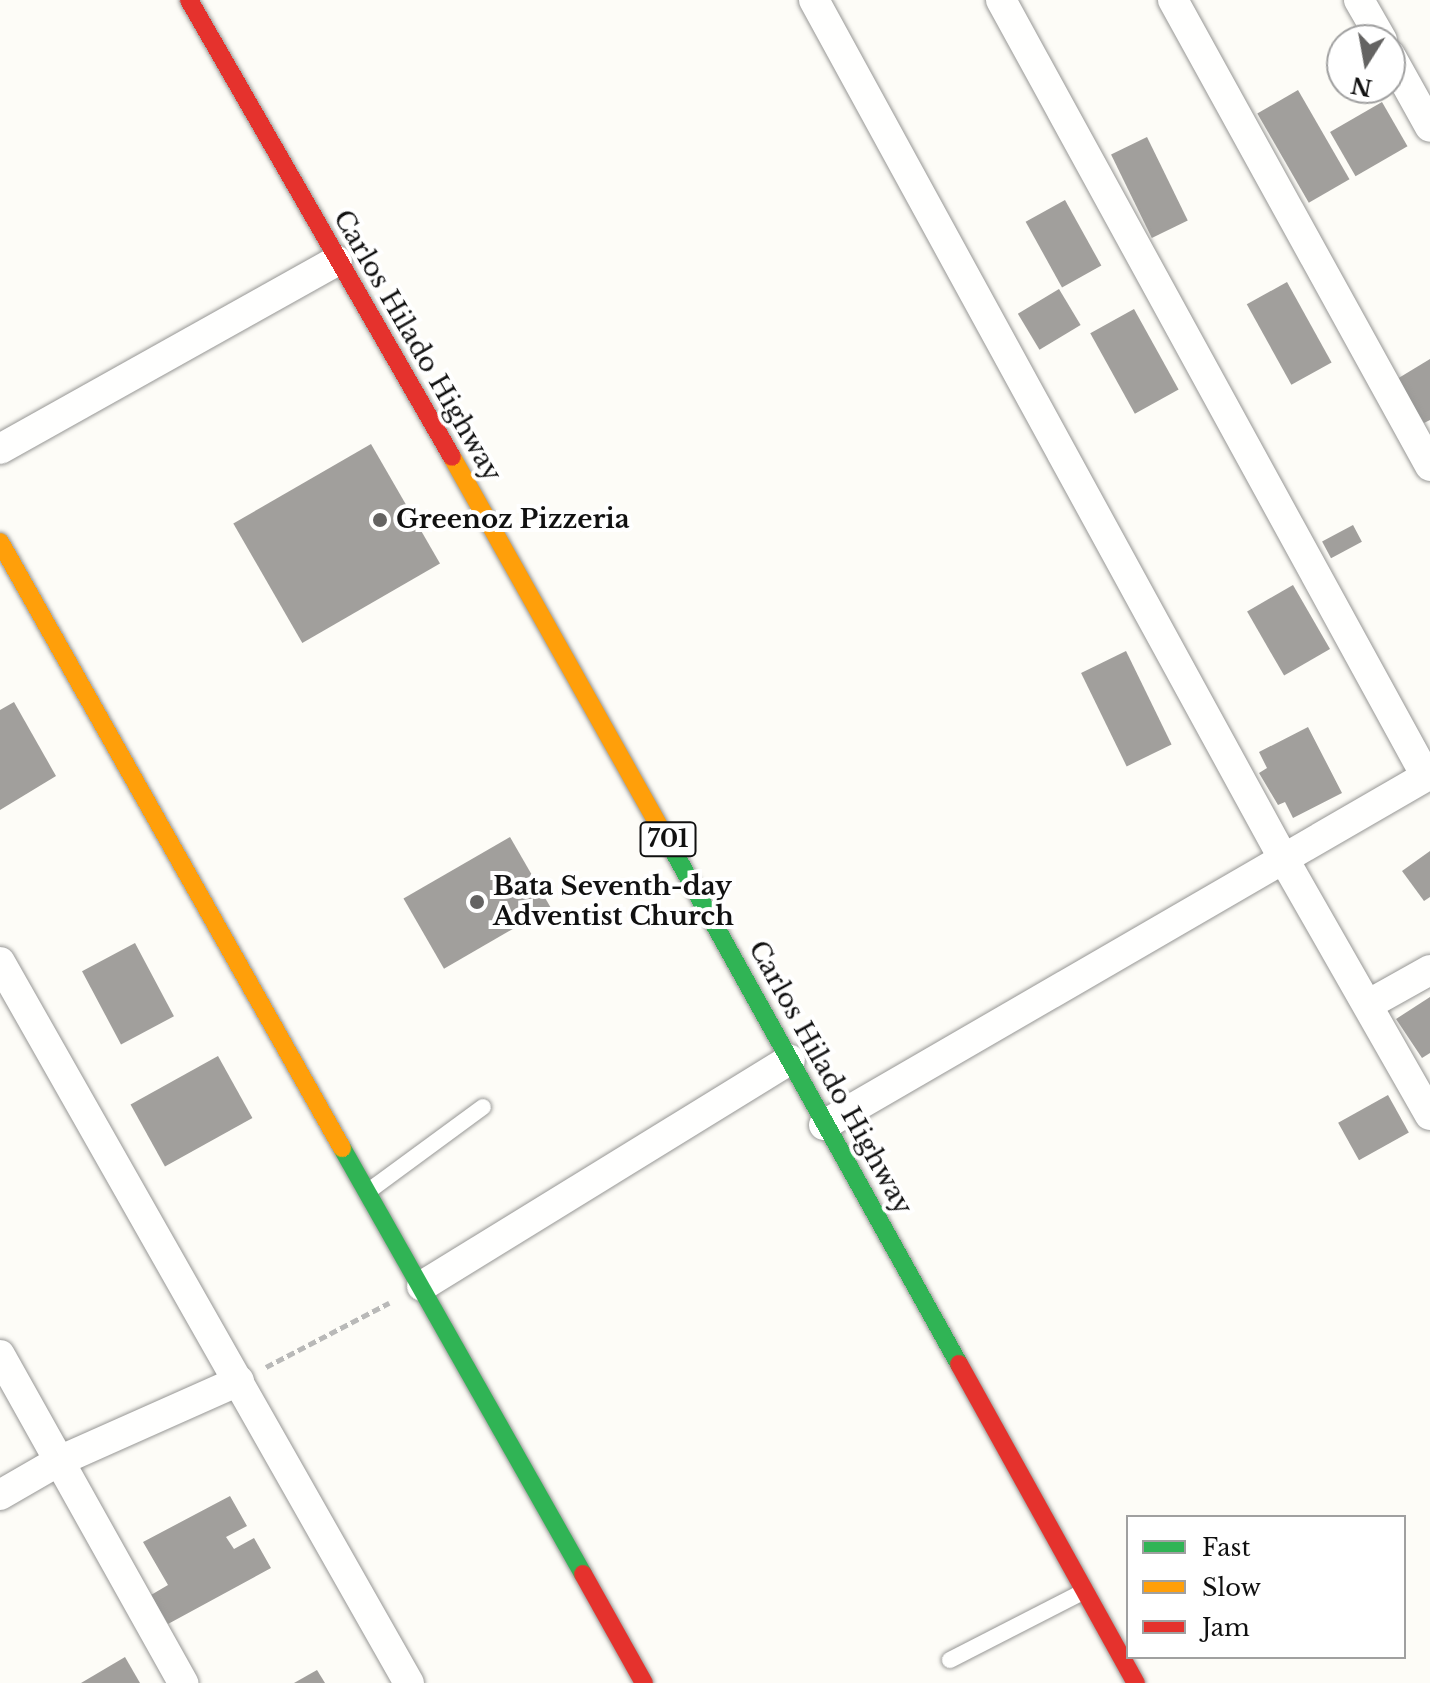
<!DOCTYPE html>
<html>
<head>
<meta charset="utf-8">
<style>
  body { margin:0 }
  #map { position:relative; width:1430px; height:1683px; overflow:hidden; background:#fdfcf7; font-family:"Libre Baskerville",serif }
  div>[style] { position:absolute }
  .building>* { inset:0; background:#a19f9c; transform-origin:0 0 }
  .path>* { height:5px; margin-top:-2.5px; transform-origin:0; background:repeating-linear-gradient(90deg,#b9b9b8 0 8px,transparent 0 12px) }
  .roads { filter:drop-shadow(0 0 2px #979795) drop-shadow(0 0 2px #979795) }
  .lane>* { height:16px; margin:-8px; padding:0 8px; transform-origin:8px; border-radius:8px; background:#fffffe }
  .street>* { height:30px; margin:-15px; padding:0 15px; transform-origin:15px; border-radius:15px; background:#fffffe }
  .fast>* { height:18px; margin:-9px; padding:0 9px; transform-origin:9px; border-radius:9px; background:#30b455 }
  .slow>* { height:18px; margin:-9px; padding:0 9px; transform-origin:9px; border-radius:9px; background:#ff9f0a }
  .jam>* { height:18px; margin:-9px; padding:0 9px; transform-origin:9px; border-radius:9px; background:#e5322d }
  .dots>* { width:22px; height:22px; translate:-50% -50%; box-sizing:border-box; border:4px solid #fff; border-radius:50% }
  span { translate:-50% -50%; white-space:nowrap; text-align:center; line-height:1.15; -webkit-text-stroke:8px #fff; paint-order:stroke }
  .shield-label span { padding:2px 6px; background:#fff; border:2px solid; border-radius:6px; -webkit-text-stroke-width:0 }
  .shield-label { font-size:24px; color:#111; font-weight:700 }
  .street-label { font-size:26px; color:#111 }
  .poi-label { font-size:26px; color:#111; font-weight:700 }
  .left { translate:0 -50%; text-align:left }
  .legend { position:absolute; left:1126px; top:1515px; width:280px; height:144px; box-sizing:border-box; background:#fff; border:2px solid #a0a0a0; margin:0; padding:10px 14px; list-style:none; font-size:24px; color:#111 }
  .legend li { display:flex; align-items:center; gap:16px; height:40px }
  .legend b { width:40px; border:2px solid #a0a0a0 }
  .north { position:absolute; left:1326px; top:24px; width:80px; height:80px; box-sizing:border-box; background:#fff; border:2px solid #a0a0a0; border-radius:50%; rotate:191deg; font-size:22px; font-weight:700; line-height:32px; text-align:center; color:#111 }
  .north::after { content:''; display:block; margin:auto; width:28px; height:36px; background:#646362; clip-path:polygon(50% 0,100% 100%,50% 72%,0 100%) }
</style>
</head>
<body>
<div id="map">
  <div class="building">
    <div style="left:1298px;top:90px;width:103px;height:47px;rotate:60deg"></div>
    <div style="left:1382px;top:102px;width:51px;height:60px;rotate:60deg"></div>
    <div style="left:1147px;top:137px;width:93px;height:40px;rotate:64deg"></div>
    <div style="left:1065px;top:200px;width:75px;height:45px;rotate:61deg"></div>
    <div style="left:1287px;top:282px;width:92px;height:46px;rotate:61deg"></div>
    <div style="left:1059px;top:289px;width:42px;height:48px;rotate:59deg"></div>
    <div style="left:1134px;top:309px;width:92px;height:50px;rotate:61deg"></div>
    <div style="clip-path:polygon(1430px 359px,1430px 420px,1424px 423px,1397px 379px)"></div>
    <div style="left:371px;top:444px;width:138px;height:159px;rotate:60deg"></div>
    <div style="left:1353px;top:525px;width:19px;height:35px;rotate:62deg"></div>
    <div style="left:1293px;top:585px;width:74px;height:53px;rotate:60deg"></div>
    <div style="left:1126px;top:651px;width:104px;height:50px;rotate:64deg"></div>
    <div style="clip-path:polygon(14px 702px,56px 776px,0 810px,0 710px)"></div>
    <div style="clip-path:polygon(1308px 727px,1342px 793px,1293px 818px,1285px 802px,1278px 805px,1259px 773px,1267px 768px,1259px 752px)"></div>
    <div style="left:510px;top:837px;width:81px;height:123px;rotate:60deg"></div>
    <div style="clip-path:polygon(1430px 851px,1430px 897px,1424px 901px,1402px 871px)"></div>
    <div style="left:135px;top:943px;width:83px;height:60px;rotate:62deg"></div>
    <div style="clip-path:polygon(1430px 997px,1430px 1053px,1422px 1058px,1396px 1019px)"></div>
    <div style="left:218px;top:1056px;width:71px;height:100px;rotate:61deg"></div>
    <div style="left:1388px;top:1095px;width:43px;height:57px;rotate:61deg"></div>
    <div style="clip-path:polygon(230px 1496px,247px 1526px,226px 1537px,234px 1549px,254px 1538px,271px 1568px,168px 1624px,151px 1595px,168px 1585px,143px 1542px)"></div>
    <div style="clip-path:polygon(125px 1657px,140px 1683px,81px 1683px)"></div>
    <div style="clip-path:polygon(317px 1670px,325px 1683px,294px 1683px)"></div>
  </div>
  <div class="path">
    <div style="left:266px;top:1367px;width:139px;rotate:-27.5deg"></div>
  </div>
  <div class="roads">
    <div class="lane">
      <div style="left:370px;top:1190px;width:140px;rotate:-36.3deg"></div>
      <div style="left:950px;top:1660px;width:149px;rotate:-27.1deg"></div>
    </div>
    <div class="street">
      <div style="left:814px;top:0;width:976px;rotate:61.33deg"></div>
      <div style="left:1282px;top:856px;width:298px;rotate:60.3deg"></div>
      <div style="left:1001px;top:0;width:885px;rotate:61.29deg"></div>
      <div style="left:1173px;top:0;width:532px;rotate:61.12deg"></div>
      <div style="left:1359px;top:0;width:46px;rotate:60.1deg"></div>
      <div style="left:1390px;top:55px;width:82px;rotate:60.9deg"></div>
      <div style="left:0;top:449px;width:386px;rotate:-29.2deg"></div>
      <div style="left:0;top:962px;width:829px;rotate:60.44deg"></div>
      <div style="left:1369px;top:1004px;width:70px;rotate:-29.1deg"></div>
      <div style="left:824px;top:1125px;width:700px;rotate:-30.08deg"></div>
      <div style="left:422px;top:1286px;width:432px;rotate:-31.6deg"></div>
      <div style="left:0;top:1355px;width:376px;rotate:60.8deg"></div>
      <div style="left:0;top:1495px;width:68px;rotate:-30deg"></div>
      <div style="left:59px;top:1461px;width:197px;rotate:-24deg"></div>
    </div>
    <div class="fast">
      <div style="left:669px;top:843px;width:596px;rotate:60.9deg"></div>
      <div style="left:342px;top:1148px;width:489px;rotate:60.5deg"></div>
    </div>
    <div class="slow">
      <div style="left:452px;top:457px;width:443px;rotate:60.7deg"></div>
      <div style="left:0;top:542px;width:696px;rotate:60.56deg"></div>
    </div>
    <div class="jam">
      <div style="left:189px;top:0;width:527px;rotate:60.08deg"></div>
      <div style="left:959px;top:1364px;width:365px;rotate:61deg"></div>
      <div style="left:583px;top:1574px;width:125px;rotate:60.8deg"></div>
    </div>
  </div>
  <div class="dots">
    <div style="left:380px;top:520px;background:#646362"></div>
    <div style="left:477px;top:902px;background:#646362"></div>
  </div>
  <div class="shield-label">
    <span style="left:668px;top:839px">701</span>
  </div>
  <div class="street-label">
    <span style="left:417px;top:346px;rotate:60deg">Carlos Hilado Highway</span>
    <span style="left:830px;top:1078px;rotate:61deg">Carlos Hilado Highway</span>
  </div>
  <div class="poi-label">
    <span class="left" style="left:396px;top:520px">Greenoz Pizzeria</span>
    <span class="left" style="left:493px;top:902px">Bata Seventh-day<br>Adventist Church</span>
  </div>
  <ul class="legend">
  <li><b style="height:10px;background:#30b455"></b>Fast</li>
  <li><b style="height:10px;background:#ff9f0a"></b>Slow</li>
  <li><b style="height:10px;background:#e5322d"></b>Jam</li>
  </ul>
  <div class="north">N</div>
</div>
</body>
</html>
